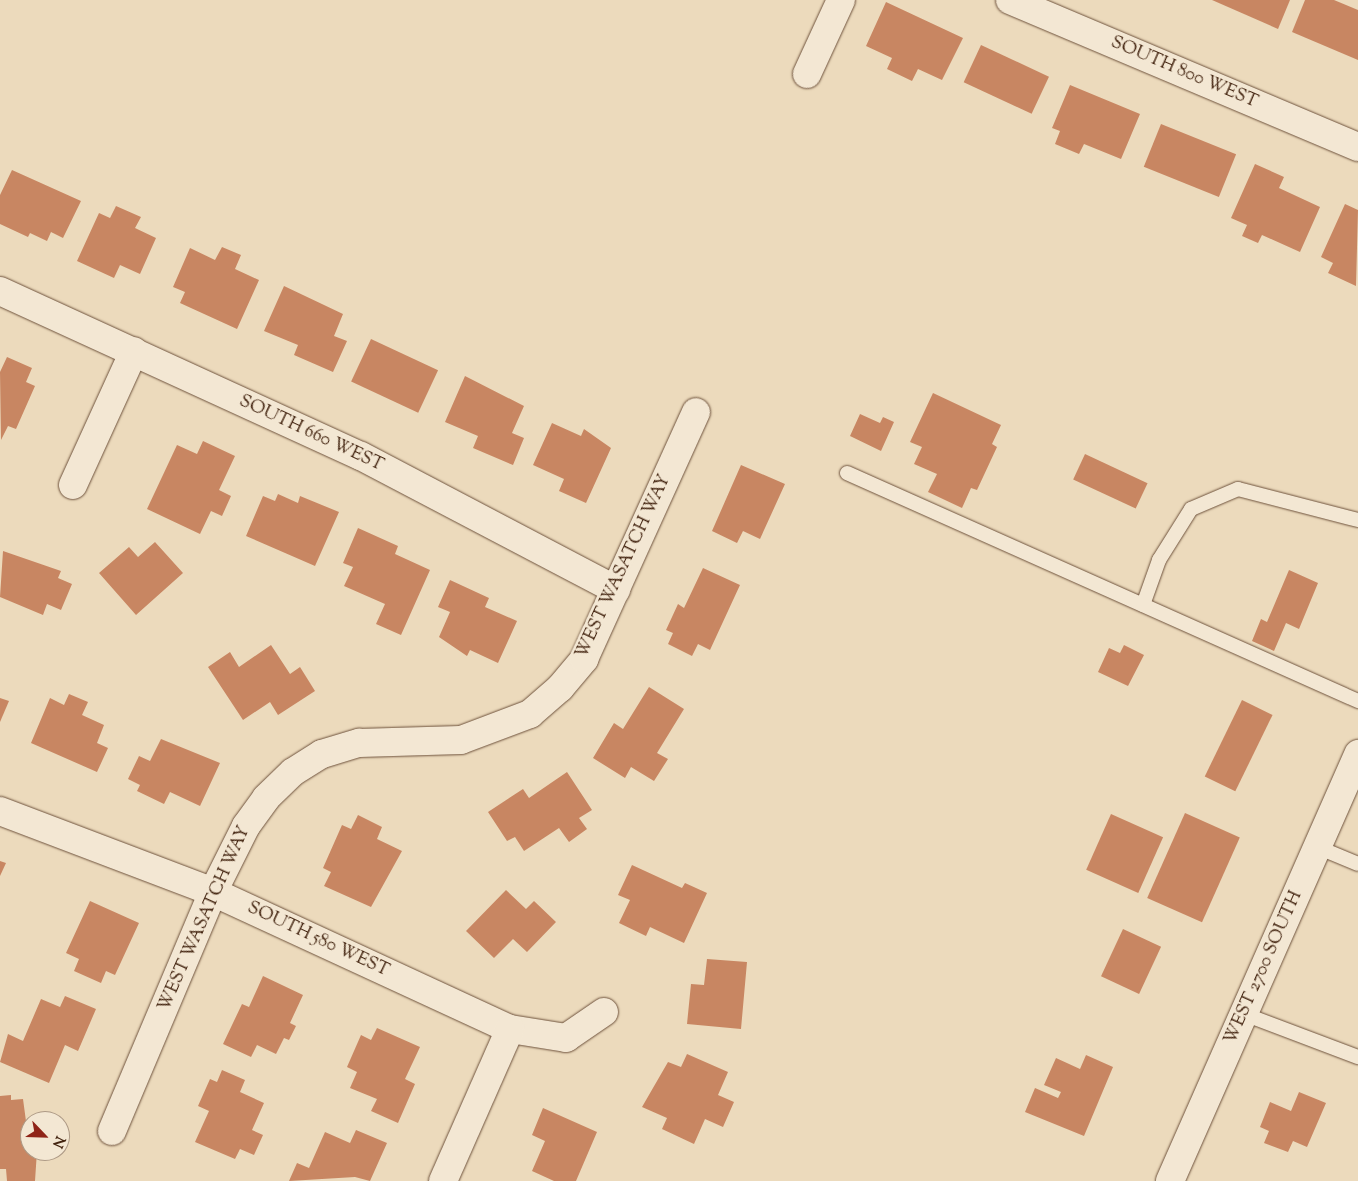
<!DOCTYPE html>
<html>
<head>
<meta charset="utf-8">
<style>
  body { margin:0 }
  #map { position:relative; width:1358px; height:1181px; overflow:hidden; background:#ecdabc; font-family:"Sorts Mill Goudy",serif }
  div>[style] { position:absolute }
  .building>* { inset:0; background:#c88662; transform-origin:0 0 }
  .roads { filter:drop-shadow(0 0 1px #6e523c) drop-shadow(0 0 1px #6e523c) }
  .service>* { height:14px; margin:-7px; padding:0 7px; transform-origin:7px; border-radius:7px; background:#f3e7d3 }
  .minor>* { height:28px; margin:-14px; padding:0 14px; transform-origin:14px; border-radius:14px; background:#f3e7d3 }
  .secondary>* { height:28px; margin:-14px; padding:0 14px; transform-origin:14px; border-radius:14px; background:#f3e7d3 }
  span { translate:-50% -50%; white-space:nowrap; text-align:center; line-height:1.15; -webkit-text-stroke:5px #f3e7d3; paint-order:stroke }
  .street-label { font-size:18px; color:#442511 }
  .north { position:absolute; left:20px; top:1111px; width:50px; height:50px; box-sizing:border-box; background:#f3e7d3; border:1px solid #ad9985; border-radius:50%; rotate:114deg; font-size:14px; font-weight:700; line-height:20px; text-align:center; color:#442511 }
  .north::after { content:''; display:block; margin:auto; width:18px; height:22px; background:#8f2418; clip-path:polygon(50% 0,100% 100%,50% 72%,0 100%) }
</style>
</head>
<body>
<div id="map">
  <div class="building">
    <div style="clip-path:polygon(1212px 0,1290px 0,1278px 29px)"></div>
    <div style="clip-path:polygon(1305px 0,1334px 0,1358px 10px,1358px 60px,1292px 32px)"></div>
    <div style="clip-path:polygon(886px 2px,963px 38px,942px 80px,918px 69px,912px 81px,887px 69px,892px 58px,866px 46px)"></div>
    <div style="left:981px;top:45px;width:75px;height:41px;rotate:25deg"></div>
    <div style="clip-path:polygon(1070px 85px,1140px 114px,1121px 159px,1084px 144px,1079px 154px,1055px 144px,1060px 131px,1052px 128px)"></div>
    <div style="left:1161px;top:124px;width:81px;height:46px;rotate:22deg"></div>
    <div style="clip-path:polygon(1255px 164px,1284px 177px,1279px 188px,1320px 207px,1300px 252px,1262px 235px,1258px 243px,1242px 236px,1247px 225px,1231px 218px)"></div>
    <div style="clip-path:polygon(12px 170px,81px 201px,63px 238px,51px 232px,47px 241px,30px 233px,28px 237px,0 224px,0 195px)"></div>
    <div style="clip-path:polygon(1345px 204px,1358px 210px,1356px 286px,1328px 273px,1333px 263px,1321px 257px)"></div>
    <div style="clip-path:polygon(116px 206px,141px 217px,135px 228px,156px 238px,140px 274px,120px 265px,114px 278px,77px 261px,99px 213px,110px 218px)"></div>
    <div style="clip-path:polygon(222px 247px,241px 255px,235px 269px,259px 280px,237px 329px,180px 303px,185px 292px,173px 287px,190px 248px,215px 260px)"></div>
    <div style="clip-path:polygon(284px 286px,343px 314px,334px 336px,347px 341px,333px 372px,294px 355px,298px 345px,264px 331px)"></div>
    <div style="left:371px;top:339px;width:74px;height:47px;rotate:25deg"></div>
    <div style="clip-path:polygon(7px 357px,32px 368px,26px 382px,35px 386px,16px 429px,8px 426px,1px 440px,0 372px)"></div>
    <div style="clip-path:polygon(465px 376px,524px 406px,512px 433px,524px 438px,513px 465px,473px 448px,478px 436px,445px 422px)"></div>
    <div style="clip-path:polygon(933px 393px,1001px 425px,992px 444px,997px 447px,977px 490px,971px 488px,962px 508px,928px 492px,937px 474px,914px 464px,922px 447px,910px 442px)"></div>
    <div style="clip-path:polygon(860px 414px,880px 423px,883px 417px,894px 422px,881px 451px,850px 436px)"></div>
    <div style="clip-path:polygon(552px 423px,581px 436px,584px 429px,611px 448px,586px 503px,559px 491px,564px 479px,533px 465px)"></div>
    <div style="clip-path:polygon(203px 441px,235px 456px,219px 490px,231px 496px,222px 516px,211px 511px,200px 534px,147px 509px,177px 445px,197px 454px)"></div>
    <div style="left:1085px;top:454px;width:69px;height:28px;rotate:25deg"></div>
    <div style="clip-path:polygon(741px 465px,785px 484px,760px 539px,743px 531px,737px 543px,712px 531px)"></div>
    <div style="clip-path:polygon(278px 494px,298px 503px,300px 496px,339px 512px,315px 566px,246px 536px,263px 496px,275px 501px)"></div>
    <div style="clip-path:polygon(358px 528px,398px 546px,395px 554px,430px 570px,401px 635px,376px 624px,385px 604px,344px 586px,353px 567px,343px 563px)"></div>
    <div style="clip-path:polygon(155px 542px,183px 573px,136px 615px,99px 573px,129px 547px,138px 557px)"></div>
    <div style="clip-path:polygon(3px 551px,61px 571px,58px 578px,72px 584px,61px 610px,47px 604px,43px 615px,0 597px)"></div>
    <div style="clip-path:polygon(703px 568px,740px 585px,710px 650px,698px 644px,692px 656px,668px 644px,673px 633px,666px 630px,678px 604px,684px 608px)"></div>
    <div style="clip-path:polygon(1289px 570px,1318px 583px,1299px 629px,1286px 623px,1274px 651px,1252px 641px,1261px 619px,1267px 622px)"></div>
    <div style="clip-path:polygon(450px 580px,489px 598px,485px 607px,517px 621px,498px 663px,470px 650px,467px 656px,439px 637px,450px 612px,438px 607px)"></div>
    <div style="clip-path:polygon(271px 645px,290px 674px,300px 667px,315px 691px,278px 715px,270px 702px,243px 720px,208px 667px,230px 652px,239px 667px)"></div>
    <div style="clip-path:polygon(1124px 645px,1144px 655px,1128px 686px,1098px 672px,1109px 648px,1120px 653px)"></div>
    <div style="clip-path:polygon(649px 687px,684px 709px,657px 753px,668px 759px,654px 781px,631px 767px,625px 778px,593px 758px,614px 723px,623px 729px)"></div>
    <div style="clip-path:polygon(69px 694px,88px 702px,82px 715px,104px 725px,97px 743px,108px 748px,97px 772px,31px 743px,50px 698px,64px 705px)"></div>
    <div style="clip-path:polygon(0 698px,9px 701px,0 722px)"></div>
    <div style="left:1242px;top:700px;width:34px;height:85px;rotate:26deg"></div>
    <div style="clip-path:polygon(161px 739px,220px 763px,200px 806px,170px 792px,164px 804px,137px 791px,140px 785px,128px 779px,139px 756px,150px 761px)"></div>
    <div style="clip-path:polygon(567px 772px,592px 810px,579px 818px,587px 829px,569px 842px,559px 828px,524px 851px,515px 837px,507px 841px,488px 812px,523px 789px,529px 798px)"></div>
    <div style="left:1185px;top:813px;width:60px;height:93px;rotate:24deg"></div>
    <div style="left:1111px;top:814px;width:57px;height:61px;rotate:24deg"></div>
    <div style="clip-path:polygon(358px 815px,382px 827px,377px 839px,402px 851px,371px 907px,324px 886px,331px 872px,323px 868px,342px 825px,351px 829px)"></div>
    <div style="clip-path:polygon(0 861px,6px 863px,0 876px)"></div>
    <div style="clip-path:polygon(632px 865px,682px 888px,685px 883px,707px 893px,684px 943px,650px 927px,646px 936px,619px 923px,630px 900px,618px 895px)"></div>
    <div style="clip-path:polygon(506px 890px,526px 909px,534px 901px,556px 922px,527px 952px,513px 939px,494px 958px,466px 931px)"></div>
    <div style="clip-path:polygon(90px 901px,139px 923px,115px 975px,106px 971px,101px 983px,74px 971px,79px 959px,66px 953px)"></div>
    <div style="left:1123px;top:929px;width:42px;height:52px;rotate:25deg"></div>
    <div style="clip-path:polygon(707px 959px,747px 962px,741px 1029px,687px 1024px,691px 984px,704px 985px)"></div>
    <div style="clip-path:polygon(263px 976px,303px 995px,290px 1023px,296px 1026px,289px 1040px,284px 1038px,276px 1054px,257px 1045px,251px 1057px,223px 1044px,242px 1004px,249px 1007px)"></div>
    <div style="clip-path:polygon(65px 996px,96px 1009px,78px 1051px,65px 1045px,49px 1083px,0 1062px,8px 1034px,23px 1041px,41px 999px,60px 1007px)"></div>
    <div style="clip-path:polygon(377px 1028px,420px 1047px,405px 1079px,415px 1084px,398px 1123px,371px 1111px,377px 1099px,350px 1088px,357px 1072px,347px 1067px,361px 1035px,371px 1040px)"></div>
    <div style="clip-path:polygon(687px 1054px,728px 1072px,718px 1095px,734px 1102px,723px 1127px,705px 1119px,694px 1144px,662px 1129px,667px 1118px,642px 1107px,668px 1062px,681px 1067px)"></div>
    <div style="clip-path:polygon(1086px 1055px,1113px 1067px,1084px 1136px,1025px 1112px,1035px 1088px,1058px 1098px,1061px 1092px,1044px 1085px,1056px 1058px,1080px 1069px)"></div>
    <div style="clip-path:polygon(222px 1070px,245px 1080px,240px 1092px,264px 1103px,252px 1130px,263px 1135px,254px 1155px,240px 1149px,235px 1159px,195px 1142px,209px 1111px,198px 1106px,210px 1079px,217px 1082px)"></div>
    <div style="clip-path:polygon(1299px 1092px,1326px 1103px,1307px 1147px,1293px 1141px,1288px 1152px,1264px 1143px,1269px 1131px,1260px 1127px,1270px 1102px,1291px 1111px)"></div>
    <div style="clip-path:polygon(11px 1095px,11px 1100px,23px 1099px,30px 1151px,37px 1151px,35px 1181px,7px 1181px,6px 1169px,0 1169px,0 1096px)"></div>
    <div style="clip-path:polygon(543px 1108px,597px 1132px,576px 1181px,554px 1181px,532px 1171px,545px 1141px,532px 1135px)"></div>
    <div style="clip-path:polygon(356px 1130px,387px 1143px,370px 1181px,355px 1177px,289px 1181px,297px 1163px,309px 1168px,325px 1132px,350px 1143px)"></div>
  </div>
  <div class="roads">
    <div class="service">
      <div style="left:847px;top:473px;width:560px;rotate:24.05deg"></div>
      <div style="left:1143px;top:605px;width:48px;rotate:-70.4deg"></div>
      <div style="left:1159px;top:560px;width:60px;rotate:-57.9deg"></div>
      <div style="left:1191px;top:509px;width:51px;rotate:-23.1deg"></div>
      <div style="left:1238px;top:489px;width:124px;rotate:14.5deg"></div>
      <div style="left:1317px;top:847px;width:44px;rotate:22.5deg"></div>
      <div style="left:1244px;top:1014px;width:122px;rotate:20.7deg"></div>
    </div>
    <div class="minor">
      <div style="left:1010px;top:0;width:378px;rotate:22.9deg"></div>
      <div style="left:807px;top:74px;width:81px;rotate:-65.3deg"></div>
      <div style="left:0;top:291px;width:397px;rotate:24.6deg"></div>
      <div style="left:361px;top:456px;width:288px;rotate:27.7deg"></div>
      <div style="left:73px;top:485px;width:147px;rotate:-65.5deg"></div>
      <div style="left:0;top:811px;width:228px;rotate:20.8deg"></div>
      <div style="left:213px;top:892px;width:327px;rotate:24.8deg"></div>
      <div style="left:510px;top:1029px;width:57px;rotate:9.1deg"></div>
      <div style="left:566px;top:1038px;width:46px;rotate:-34.4deg"></div>
      <div style="left:112px;top:1131px;width:259px;rotate:-67.1deg"></div>
      <div style="left:213px;top:892px;width:74px;rotate:-63.4deg"></div>
      <div style="left:246px;top:826px;width:34px;rotate:-54deg"></div>
      <div style="left:266px;top:798px;width:37px;rotate:-44deg"></div>
      <div style="left:293px;top:772px;width:34px;rotate:-32deg"></div>
      <div style="left:322px;top:754px;width:39px;rotate:-17deg"></div>
      <div style="left:359px;top:743px;width:102px;rotate:-1.7deg"></div>
      <div style="left:461px;top:740px;width:74px;rotate:-20.6deg"></div>
      <div style="left:530px;top:714px;width:40px;rotate:-41deg"></div>
      <div style="left:560px;top:688px;width:38px;rotate:-50deg"></div>
      <div style="left:584px;top:659px;width:271px;rotate:-65.6deg"></div>
      <div style="left:443px;top:1181px;width:166px;rotate:-66.2deg"></div>
    </div>
    <div class="secondary">
      <div style="left:1170px;top:1181px;width:467px;rotate:-66.2deg"></div>
    </div>
  </div>
  <div class="street-label">
    <span style="left:1184px;top:73px;rotate:23deg">SOUTH 800 WEST</span>
    <span style="left:311px;top:434px;rotate:25deg">SOUTH 660 WEST</span>
    <span style="left:624px;top:567px;rotate:-65deg">WEST WASATCH WAY</span>
    <span style="left:205px;top:919px;rotate:-66deg">WEST WASATCH WAY</span>
    <span style="left:318px;top:940px;rotate:25deg">SOUTH 580 WEST</span>
    <span style="left:1264px;top:968px;rotate:-66deg">WEST 2700 SOUTH</span>
  </div>
  <div class="north">N</div>
</div>
</body>
</html>
